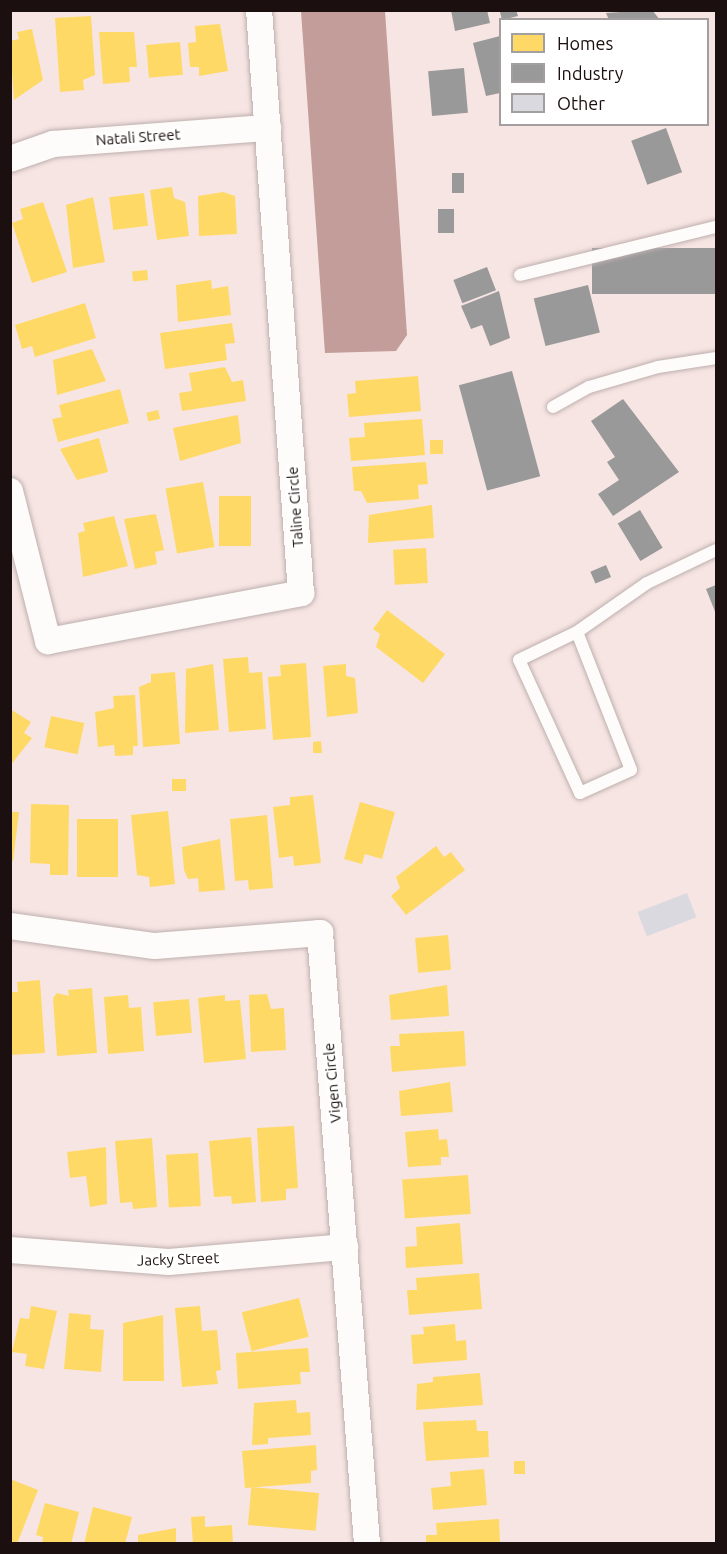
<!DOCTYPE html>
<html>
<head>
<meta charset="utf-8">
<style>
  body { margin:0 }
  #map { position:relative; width:727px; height:1554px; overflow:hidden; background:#f7e5e3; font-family:Ubuntu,sans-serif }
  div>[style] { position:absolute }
  .water>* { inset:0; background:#c29d99 }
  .homes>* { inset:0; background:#ffd966; transform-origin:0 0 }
  .industry>* { inset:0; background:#999; transform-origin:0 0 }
  .building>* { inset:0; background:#dad9df; transform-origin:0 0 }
  .roads { filter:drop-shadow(0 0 2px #bdb0ae) drop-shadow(0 0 2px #bdb0ae) }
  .service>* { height:12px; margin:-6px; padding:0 6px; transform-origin:6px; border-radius:6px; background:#fefbfb }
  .minor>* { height:26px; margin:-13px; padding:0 13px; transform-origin:13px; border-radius:13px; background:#fefbfb }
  span { translate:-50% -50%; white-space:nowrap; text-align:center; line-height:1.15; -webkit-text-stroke:6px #fff; paint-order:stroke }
  .street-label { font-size:15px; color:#1b100f }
  .frame { position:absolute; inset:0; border:12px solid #1b100f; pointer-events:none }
  .legend { position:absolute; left:499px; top:18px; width:210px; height:108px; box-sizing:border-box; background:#fff; border:2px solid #a49f9f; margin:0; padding:8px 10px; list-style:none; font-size:18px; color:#1b100f }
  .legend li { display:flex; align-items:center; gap:12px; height:30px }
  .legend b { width:30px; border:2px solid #a49f9f }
</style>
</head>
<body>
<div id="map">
  <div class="water">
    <div style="clip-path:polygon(301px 11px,385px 11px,407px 335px,396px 351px,325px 353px)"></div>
  </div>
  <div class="homes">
    <div style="clip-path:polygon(91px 16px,95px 75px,83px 80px,84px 90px,60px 92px,55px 18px)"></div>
    <div style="clip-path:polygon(220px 24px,228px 71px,199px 76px,199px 67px,190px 67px,188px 43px,196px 42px,195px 26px)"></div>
    <div style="clip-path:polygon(32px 29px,43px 80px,14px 100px,10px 41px,19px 39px,17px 32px)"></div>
    <div style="clip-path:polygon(99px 32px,134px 32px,137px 67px,129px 67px,130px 82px,103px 84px)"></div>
    <div style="left:180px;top:42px;width:33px;height:34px;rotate:85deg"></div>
    <div style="clip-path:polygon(172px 187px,174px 198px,185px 202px,189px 236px,157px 240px,150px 190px)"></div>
    <div style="clip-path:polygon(223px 192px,235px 196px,237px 234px,199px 236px,198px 196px)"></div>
    <div style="left:144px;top:193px;width:33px;height:35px;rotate:83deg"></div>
    <div style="clip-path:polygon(93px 197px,105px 262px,73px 268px,66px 205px)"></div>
    <div style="clip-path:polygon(43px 202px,67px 272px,32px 283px,12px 223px,23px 219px,20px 209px)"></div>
    <div style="left:147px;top:270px;width:10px;height:15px;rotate:84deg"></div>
    <div style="clip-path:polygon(211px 280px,212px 289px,228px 286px,231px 315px,178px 322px,176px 285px)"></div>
    <div style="clip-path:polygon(85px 303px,96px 338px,35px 357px,32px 346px,22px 349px,15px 325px)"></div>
    <div style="clip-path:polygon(232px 323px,235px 343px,225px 344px,227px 360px,165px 369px,160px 333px)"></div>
    <div style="clip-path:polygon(92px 349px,106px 381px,57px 395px,53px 360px)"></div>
    <div style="clip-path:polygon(225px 367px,232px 382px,243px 380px,246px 401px,182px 411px,179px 393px,192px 391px,189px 373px)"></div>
    <div style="clip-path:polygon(418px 376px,421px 411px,349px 417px,347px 394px,356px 393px,355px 381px)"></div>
    <div style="clip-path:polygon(120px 389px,129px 423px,58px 442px,52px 419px,62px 417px,59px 405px)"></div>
    <div style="left:158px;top:410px;width:9px;height:12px;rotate:77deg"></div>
    <div style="clip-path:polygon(238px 415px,241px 443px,180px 461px,173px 428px)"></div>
    <div style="clip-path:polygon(422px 419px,425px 455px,351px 461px,349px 438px,365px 437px,364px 423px)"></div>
    <div style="clip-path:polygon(99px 438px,108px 472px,77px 480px,60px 449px)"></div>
    <div style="left:443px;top:440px;width:14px;height:13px;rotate:90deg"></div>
    <div style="clip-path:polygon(426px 462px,428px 484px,418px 485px,419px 499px,367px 503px,361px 491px,354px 491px,352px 467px)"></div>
    <div style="left:203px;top:482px;width:66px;height:38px;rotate:80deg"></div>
    <div style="left:219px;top:496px;width:32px;height:50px"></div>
    <div style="clip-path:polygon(432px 505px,434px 538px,368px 543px,369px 515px)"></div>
    <div style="clip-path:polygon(156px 514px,164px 550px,155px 552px,157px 564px,135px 569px,124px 519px)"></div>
    <div style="clip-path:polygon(114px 516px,128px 566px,83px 577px,78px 533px,85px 531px,83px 523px)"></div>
    <div style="left:426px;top:548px;width:35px;height:33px;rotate:87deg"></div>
    <div style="clip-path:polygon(387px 610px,445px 654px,423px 683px,376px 647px,380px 634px,373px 629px)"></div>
    <div style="clip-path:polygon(248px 657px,249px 673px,262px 672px,266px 729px,229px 732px,223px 659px)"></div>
    <div style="clip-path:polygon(306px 663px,311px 737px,273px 740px,268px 677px,281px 676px,280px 665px)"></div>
    <div style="clip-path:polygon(213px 664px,219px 730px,185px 733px,186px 669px)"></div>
    <div style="clip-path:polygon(346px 664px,346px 676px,355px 678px,358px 713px,327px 717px,323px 666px)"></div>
    <div style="clip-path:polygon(175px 672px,180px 744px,143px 747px,139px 687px,151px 682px,151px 674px)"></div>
    <div style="clip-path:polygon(135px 695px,138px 746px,133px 746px,133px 755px,115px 756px,114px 745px,98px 747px,95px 712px,114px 708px,113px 696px)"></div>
    <div style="clip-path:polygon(10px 709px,31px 722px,24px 733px,32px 738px,10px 766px)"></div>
    <div style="left:51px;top:716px;width:34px;height:32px;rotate:12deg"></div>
    <div style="clip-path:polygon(321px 741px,322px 753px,313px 753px,313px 742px)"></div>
    <div style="left:186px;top:779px;width:12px;height:14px;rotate:90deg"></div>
    <div style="clip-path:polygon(313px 795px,321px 863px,294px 866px,293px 856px,279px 858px,273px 807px,290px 805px,290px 797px)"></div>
    <div style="clip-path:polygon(360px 802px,395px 812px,382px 859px,365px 854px,362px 864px,344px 859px)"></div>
    <div style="clip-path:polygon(31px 804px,69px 805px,68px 875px,50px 875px,50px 864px,30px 863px)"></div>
    <div style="clip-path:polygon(168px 811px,175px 884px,150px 887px,149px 877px,137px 875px,131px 815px)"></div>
    <div style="clip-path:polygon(10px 812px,19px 812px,13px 861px,10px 861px)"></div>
    <div style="clip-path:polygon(267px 815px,273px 888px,249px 890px,248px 880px,235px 881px,230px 819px)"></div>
    <div style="left:77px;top:819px;width:41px;height:58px"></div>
    <div style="clip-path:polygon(220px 839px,225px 890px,199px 892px,198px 878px,188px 879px,184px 870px,182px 847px)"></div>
    <div style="clip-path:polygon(436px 846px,444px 857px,451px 852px,465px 870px,406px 915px,391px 896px,400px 888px,396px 877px)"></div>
    <div style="left:448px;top:935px;width:35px;height:33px;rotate:85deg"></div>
    <div style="clip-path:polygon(40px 980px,45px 1053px,10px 1055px,10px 992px,18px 992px,17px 982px)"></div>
    <div style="clip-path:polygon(447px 985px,449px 1016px,391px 1020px,389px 995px)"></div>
    <div style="clip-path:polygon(92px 988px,97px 1053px,57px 1056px,53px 998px,57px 993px,69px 996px,68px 990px)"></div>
    <div style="clip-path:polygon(267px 994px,271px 1009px,284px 1008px,286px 1050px,251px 1052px,249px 995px)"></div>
    <div style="clip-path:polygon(128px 995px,129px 1008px,141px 1007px,144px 1051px,108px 1054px,104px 997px)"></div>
    <div style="clip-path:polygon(225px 995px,225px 1001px,240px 1000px,246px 1059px,204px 1063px,198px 998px)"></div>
    <div style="left:189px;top:999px;width:34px;height:36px;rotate:85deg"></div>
    <div style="clip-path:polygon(464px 1031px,466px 1066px,392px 1072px,390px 1046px,400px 1046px,399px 1034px)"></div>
    <div style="clip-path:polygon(450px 1082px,453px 1112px,401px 1116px,399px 1091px)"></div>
    <div style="clip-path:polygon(294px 1126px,298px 1188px,286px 1189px,286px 1200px,261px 1202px,257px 1128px)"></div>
    <div style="clip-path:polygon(438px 1129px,439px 1140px,447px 1139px,449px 1157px,441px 1157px,441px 1165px,408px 1167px,405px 1132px)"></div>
    <div style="clip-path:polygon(251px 1137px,256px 1202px,232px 1204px,231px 1196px,214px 1197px,209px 1141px)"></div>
    <div style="clip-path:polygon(152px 1138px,157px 1207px,133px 1209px,132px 1202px,120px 1203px,115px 1141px)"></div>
    <div style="clip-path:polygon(106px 1147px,107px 1204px,90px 1207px,86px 1176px,70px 1178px,67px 1152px)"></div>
    <div style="left:198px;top:1153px;width:53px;height:32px;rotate:87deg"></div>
    <div style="left:468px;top:1175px;width:39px;height:66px;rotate:86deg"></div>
    <div style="clip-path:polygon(460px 1223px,463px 1264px,406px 1268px,405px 1247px,417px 1246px,416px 1227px)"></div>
    <div style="clip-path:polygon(479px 1273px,482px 1309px,409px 1315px,407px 1290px,417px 1290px,416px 1278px)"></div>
    <div style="left:299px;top:1298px;width:40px;height:59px;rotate:76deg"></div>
    <div style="clip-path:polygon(31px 1306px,57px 1311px,44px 1369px,25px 1366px,27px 1354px,12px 1352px,20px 1318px,29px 1319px)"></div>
    <div style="clip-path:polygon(200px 1306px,202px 1331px,217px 1330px,221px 1370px,216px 1371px,218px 1384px,182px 1387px,175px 1308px)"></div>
    <div style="clip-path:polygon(69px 1313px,91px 1315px,90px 1329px,104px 1330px,101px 1372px,64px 1369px)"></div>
    <div style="clip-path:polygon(163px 1315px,164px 1381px,123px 1381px,123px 1323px)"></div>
    <div style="clip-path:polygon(455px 1324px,456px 1341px,466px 1340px,467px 1360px,413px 1364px,411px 1335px,424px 1334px,423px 1327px)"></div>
    <div style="clip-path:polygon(308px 1348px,310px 1372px,300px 1372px,301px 1384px,238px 1389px,236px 1353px)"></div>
    <div style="clip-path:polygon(480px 1373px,483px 1405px,416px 1410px,417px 1384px,433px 1382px,433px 1377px)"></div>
    <div style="clip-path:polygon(296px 1400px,297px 1413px,310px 1412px,311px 1435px,268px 1438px,268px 1444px,252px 1445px,254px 1403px)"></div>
    <div style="clip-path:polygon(476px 1420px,477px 1431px,488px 1431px,489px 1457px,426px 1461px,423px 1422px)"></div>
    <div style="clip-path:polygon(316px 1445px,317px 1470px,311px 1471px,311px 1483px,245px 1488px,242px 1451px)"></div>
    <div style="left:514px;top:1461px;width:11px;height:13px"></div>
    <div style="clip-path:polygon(484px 1469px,487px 1505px,433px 1510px,431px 1488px,451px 1486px,450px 1472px)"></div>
    <div style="clip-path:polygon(10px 1479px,38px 1490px,17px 1544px,10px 1544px)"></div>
    <div style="left:319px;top:1493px;width:38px;height:68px;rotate:95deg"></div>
    <div style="clip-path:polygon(45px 1503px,79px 1512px,71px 1544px,42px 1544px,43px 1537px,36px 1535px)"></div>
    <div style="clip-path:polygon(93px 1507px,132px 1517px,125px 1544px,84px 1544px)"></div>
    <div style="clip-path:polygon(205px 1516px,205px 1527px,232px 1525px,233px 1544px,193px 1544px,191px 1517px)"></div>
    <div style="clip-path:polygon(499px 1519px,500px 1544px,426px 1544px,426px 1535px,437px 1535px,436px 1523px)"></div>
    <div style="clip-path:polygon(176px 1528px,176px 1544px,138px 1544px,138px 1535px)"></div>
  </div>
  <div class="industry">
    <div style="clip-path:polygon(451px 10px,487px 10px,490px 23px,455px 31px)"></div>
    <div style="clip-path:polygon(516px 10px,518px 16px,502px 20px,500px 12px)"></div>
    <div style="clip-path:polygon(652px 10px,660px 20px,609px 20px,606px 13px)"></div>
    <div style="clip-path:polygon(500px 36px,500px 93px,486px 96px,473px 43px)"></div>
    <div style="left:464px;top:68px;width:45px;height:36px;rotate:85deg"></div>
    <div style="left:666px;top:128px;width:47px;height:37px;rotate:70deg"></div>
    <div style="left:452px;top:173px;width:12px;height:20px"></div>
    <div style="left:438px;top:209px;width:16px;height:24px"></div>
    <div style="left:716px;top:248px;width:46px;height:124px;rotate:90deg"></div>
    <div style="left:487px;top:267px;width:25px;height:36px;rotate:69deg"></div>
    <div style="left:588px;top:285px;width:49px;height:56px;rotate:76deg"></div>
    <div style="clip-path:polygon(499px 291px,510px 338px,490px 346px,482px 325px,471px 329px,461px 306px)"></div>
    <div style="left:512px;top:371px;width:109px;height:55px;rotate:75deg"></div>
    <div style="clip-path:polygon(623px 399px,679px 472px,613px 516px,598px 494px,619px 480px,607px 462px,615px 457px,591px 421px)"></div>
    <div style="left:640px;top:510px;width:44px;height:26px;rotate:59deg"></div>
    <div style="left:606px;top:565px;width:13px;height:17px;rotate:67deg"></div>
    <div style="clip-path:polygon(716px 585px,716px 614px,706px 589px)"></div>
  </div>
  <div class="building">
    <div style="left:687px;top:893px;width:26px;height:53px;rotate:69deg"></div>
  </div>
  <div class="roads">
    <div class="service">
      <div style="left:520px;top:275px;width:202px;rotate:-13.8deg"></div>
      <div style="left:553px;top:407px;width:41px;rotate:-29.1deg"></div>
      <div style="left:589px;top:387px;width:72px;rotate:-16.2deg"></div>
      <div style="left:658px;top:367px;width:59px;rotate:-8.8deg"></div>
      <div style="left:577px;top:632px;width:148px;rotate:68.6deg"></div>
      <div style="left:631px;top:770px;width:56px;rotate:155.7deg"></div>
      <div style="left:580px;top:793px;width:146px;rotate:-114.6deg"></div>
      <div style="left:519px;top:660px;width:64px;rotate:-25.8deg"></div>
      <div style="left:577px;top:632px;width:85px;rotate:-35deg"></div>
      <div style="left:647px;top:583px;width:76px;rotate:-25.6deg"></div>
    </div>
    <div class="minor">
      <div style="left:10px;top:159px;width:46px;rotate:-19.2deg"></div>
      <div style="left:53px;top:144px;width:216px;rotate:-4.3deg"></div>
      <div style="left:10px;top:491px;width:155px;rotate:75.8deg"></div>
      <div style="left:48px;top:641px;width:258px;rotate:-10.7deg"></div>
      <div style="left:301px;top:593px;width:585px;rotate:-94.12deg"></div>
      <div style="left:10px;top:926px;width:146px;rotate:7.9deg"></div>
      <div style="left:155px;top:946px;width:166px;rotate:-4.5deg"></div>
      <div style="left:320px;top:933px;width:613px;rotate:85.6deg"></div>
      <div style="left:10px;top:1250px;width:159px;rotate:4.3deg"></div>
      <div style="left:169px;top:1262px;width:177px;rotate:-4.9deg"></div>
    </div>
  </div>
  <div class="street-label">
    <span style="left:138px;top:137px;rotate:-4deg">Natali Street</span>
    <span style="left:295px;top:507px;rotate:-94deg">Taline Circle</span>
    <span style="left:332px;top:1083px;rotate:-95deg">Vigen Circle</span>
    <span style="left:178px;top:1259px;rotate:-2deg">Jacky Street</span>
  </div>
  <div class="frame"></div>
  <ul class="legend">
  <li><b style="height:16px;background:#ffd966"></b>Homes</li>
  <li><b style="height:16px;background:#999"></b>Industry</li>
  <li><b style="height:16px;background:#dad9df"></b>Other</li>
  </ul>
</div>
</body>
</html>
